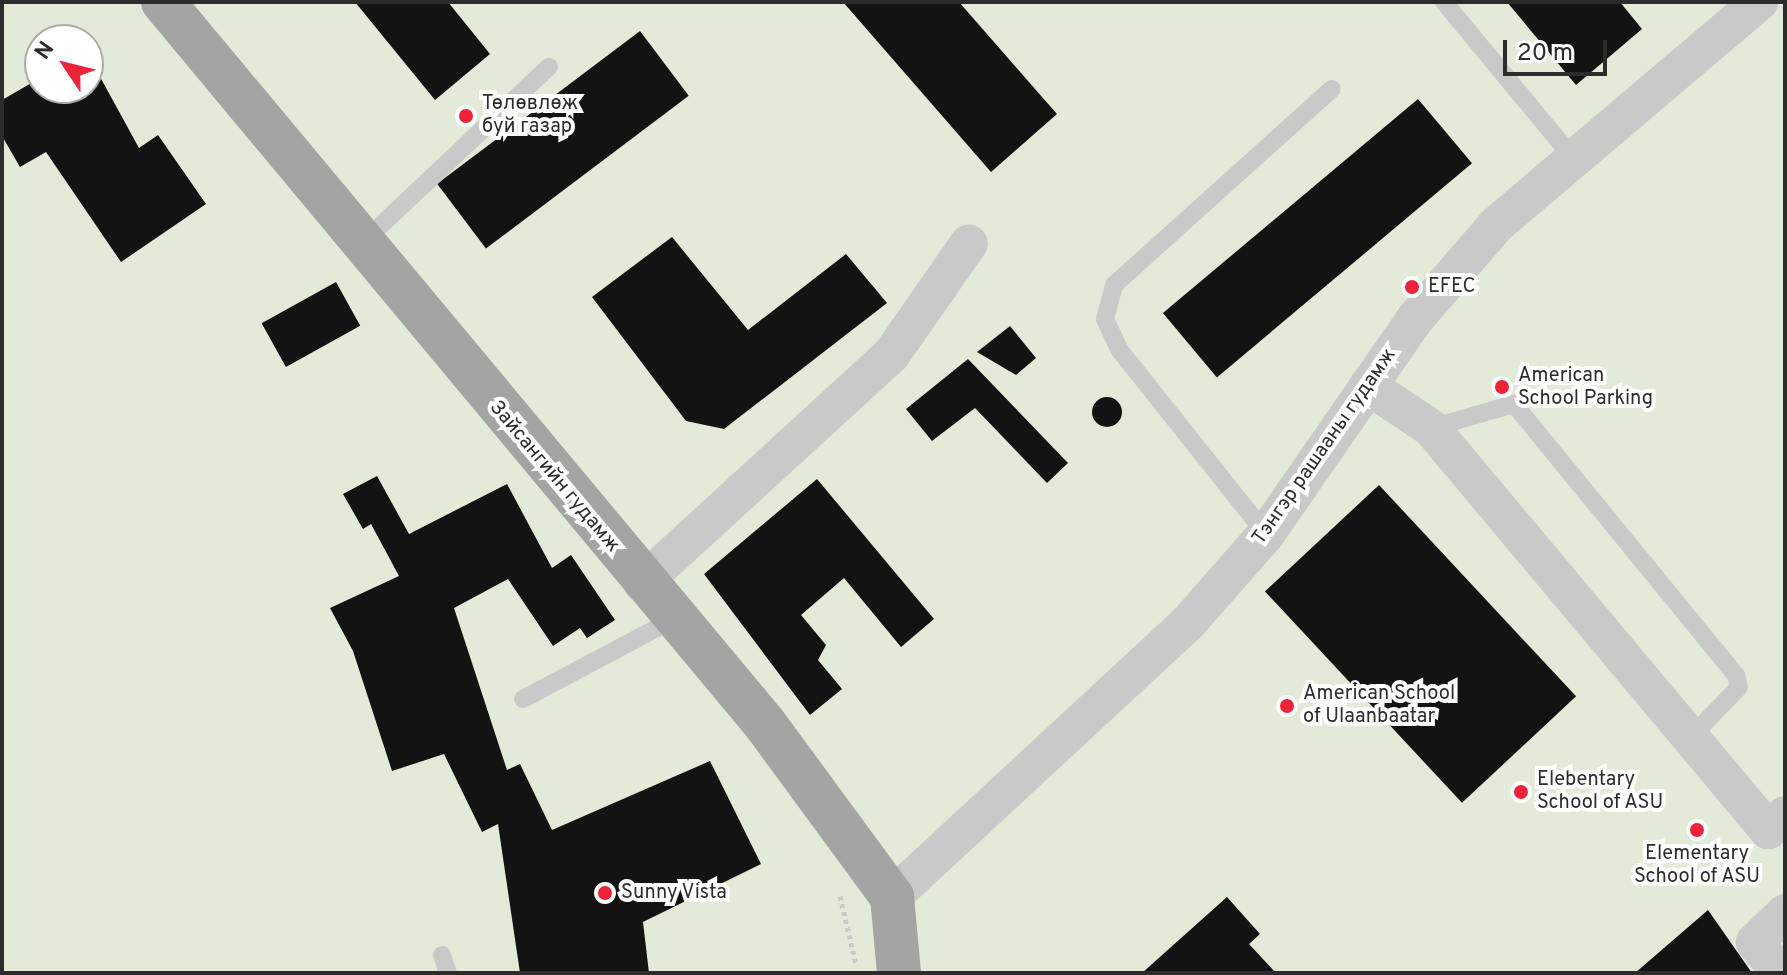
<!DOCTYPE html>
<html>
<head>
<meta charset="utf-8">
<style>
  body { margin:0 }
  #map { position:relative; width:1787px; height:975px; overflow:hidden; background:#fff; font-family:Overpass,sans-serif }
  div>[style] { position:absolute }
  .green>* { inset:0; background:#e3ebd8 }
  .building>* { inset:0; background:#131313; transform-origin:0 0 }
  .round { border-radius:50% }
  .path>* { height:5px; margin-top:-2.5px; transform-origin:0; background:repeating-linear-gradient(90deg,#c9c9c9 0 4px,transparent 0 8px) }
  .service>* { height:18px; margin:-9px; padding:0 9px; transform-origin:9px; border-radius:9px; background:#c9c9c9 }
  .minor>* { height:38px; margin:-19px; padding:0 19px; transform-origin:19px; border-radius:19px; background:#c9c9c9 }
  .primary>* { height:44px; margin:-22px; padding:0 22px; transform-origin:22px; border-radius:22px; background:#a4a4a4 }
  .dots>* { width:22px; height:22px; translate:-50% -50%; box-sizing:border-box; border:4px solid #fff; border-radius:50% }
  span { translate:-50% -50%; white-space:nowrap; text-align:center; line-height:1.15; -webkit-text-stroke:8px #fff; paint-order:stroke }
  .poi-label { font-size:20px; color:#2c2c2c }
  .left { translate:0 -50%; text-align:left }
  .street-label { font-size:20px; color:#2c2c2c }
  .frame { position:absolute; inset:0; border:4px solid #2c2c2c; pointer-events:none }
  .north { position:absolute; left:24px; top:24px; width:80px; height:80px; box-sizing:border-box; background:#fff; border:2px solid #ababab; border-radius:50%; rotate:305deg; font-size:22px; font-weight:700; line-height:32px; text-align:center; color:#2c2c2c }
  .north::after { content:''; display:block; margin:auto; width:28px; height:36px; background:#ee2338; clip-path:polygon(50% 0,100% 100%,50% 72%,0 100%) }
  .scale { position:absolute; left:1503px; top:40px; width:104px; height:36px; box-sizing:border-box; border:4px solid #2c2c2c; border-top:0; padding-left:10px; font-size:24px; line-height:28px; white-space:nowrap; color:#2c2c2c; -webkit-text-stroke:6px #fff; paint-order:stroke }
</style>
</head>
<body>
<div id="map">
  <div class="green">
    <div style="clip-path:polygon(evenodd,2px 2px,1785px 2px,1785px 973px,2px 973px,2px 2px,40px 40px,88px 40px,88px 88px,40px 88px,40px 40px)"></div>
  </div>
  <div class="building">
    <div style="clip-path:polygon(355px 2px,448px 2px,490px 54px,435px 100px)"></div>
    <div style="clip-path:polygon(843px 2px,959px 2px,1057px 114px,991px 172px)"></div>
    <div style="clip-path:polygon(1507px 2px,1620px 2px,1642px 29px,1576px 85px)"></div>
    <div style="left:640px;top:31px;width:81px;height:254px;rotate:53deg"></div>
    <div style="clip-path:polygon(88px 55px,139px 148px,158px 135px,206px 204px,121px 262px,46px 152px,20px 167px,2px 136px,2px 100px,40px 78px,40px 88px,88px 88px)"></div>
    <div style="left:1418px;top:99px;width:84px;height:333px;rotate:50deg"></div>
    <div style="clip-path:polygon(672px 237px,748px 330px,846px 254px,887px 303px,724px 429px,686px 421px,592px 297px)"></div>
    <div style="left:336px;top:282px;width:50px;height:85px;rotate:61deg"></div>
    <div style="clip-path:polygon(1010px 326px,1036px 358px,1016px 375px,977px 352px)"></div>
    <div style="clip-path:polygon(968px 359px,1068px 463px,1047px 483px,975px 408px,932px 441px,906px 409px)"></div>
    <div class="round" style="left:1092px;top:397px;width:30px;height:30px"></div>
    <div style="clip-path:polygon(377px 476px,409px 534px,507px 484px,552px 568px,571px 555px,615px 620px,587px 638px,580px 628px,553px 646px,508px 579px,454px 608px,507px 770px,520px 764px,552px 830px,710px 761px,761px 864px,643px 922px,649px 973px,520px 973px,498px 824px,482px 832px,444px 754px,392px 771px,353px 651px,330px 608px,399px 576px,371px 524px,363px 529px,343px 494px)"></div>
    <div style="clip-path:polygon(817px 479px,934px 619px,901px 647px,844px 578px,801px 615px,826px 645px,818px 660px,842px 689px,810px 715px,704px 574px)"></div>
    <div style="left:1379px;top:485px;width:289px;height:156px;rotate:47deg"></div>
    <div style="clip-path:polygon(1227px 897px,1260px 934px,1249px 944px,1276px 973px,1142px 973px)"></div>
    <div style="clip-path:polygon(1708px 910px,1752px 973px,1635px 973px)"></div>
  </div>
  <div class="path">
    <div style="left:840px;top:896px;width:70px;rotate:76.8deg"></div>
  </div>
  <div class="service">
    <div style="left:1444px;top:2px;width:202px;rotate:50.4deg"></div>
    <div style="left:362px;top:243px;width:257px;rotate:-43.3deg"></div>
    <div style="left:1431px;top:428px;width:86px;rotate:-16.1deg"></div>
    <div style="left:1514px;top:404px;width:350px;rotate:50.7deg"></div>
    <div style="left:1736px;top:675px;width:12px;rotate:76deg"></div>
    <div style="left:1739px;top:687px;width:71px;rotate:133.9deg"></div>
    <div style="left:1266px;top:534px;width:236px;rotate:-128.5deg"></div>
    <div style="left:1119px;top:349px;width:33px;rotate:-115deg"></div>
    <div style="left:1105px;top:319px;width:35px;rotate:-75deg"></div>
    <div style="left:1114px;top:285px;width:293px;rotate:-42deg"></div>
    <div style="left:523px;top:699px;width:169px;rotate:-27.9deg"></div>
    <div style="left:442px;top:955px;width:19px;rotate:72deg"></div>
  </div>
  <div class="minor">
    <div style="left:1368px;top:386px;width:76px;rotate:33.7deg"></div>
    <div style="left:1431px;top:428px;width:525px;rotate:50.03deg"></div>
    <div style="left:1768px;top:830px;width:23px;rotate:-41deg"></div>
    <div style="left:642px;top:583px;width:338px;rotate:-42.5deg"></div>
    <div style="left:891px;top:355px;width:136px;rotate:-55.1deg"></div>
    <div style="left:892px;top:897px;width:402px;rotate:-42.8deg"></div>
    <div style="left:1187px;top:624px;width:120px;rotate:-48.7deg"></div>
    <div style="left:1266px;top:534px;width:262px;rotate:-55.3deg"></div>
    <div style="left:1415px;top:319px;width:124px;rotate:-49.2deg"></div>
    <div style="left:1496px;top:225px;width:345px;rotate:-40.3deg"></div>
    <div style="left:1780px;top:973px;width:40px;rotate:-129deg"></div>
    <div style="left:1755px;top:942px;width:42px;rotate:-44deg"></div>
  </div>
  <div class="primary">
    <div style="left:163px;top:2px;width:940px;rotate:50.18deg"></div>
    <div style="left:765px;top:724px;width:215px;rotate:53.7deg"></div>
    <div style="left:892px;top:897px;width:76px;rotate:84.7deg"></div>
  </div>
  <div class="dots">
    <div style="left:466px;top:116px;background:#ee2338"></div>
    <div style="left:1412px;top:287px;background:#ee2338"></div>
    <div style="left:1502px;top:387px;background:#ee2338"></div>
    <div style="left:1287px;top:706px;background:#ee2338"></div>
    <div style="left:1521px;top:792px;background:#ee2338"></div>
    <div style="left:1697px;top:830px;background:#ee2338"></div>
    <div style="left:605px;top:893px;background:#ee2338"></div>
  </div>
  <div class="poi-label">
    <span class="left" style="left:482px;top:116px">Төлөвлөж<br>буй газар</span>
    <span class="left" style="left:1428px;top:287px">EFEC</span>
    <span class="left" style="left:1518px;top:388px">American<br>School Parking</span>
    <span class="left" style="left:1303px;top:706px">American School<br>of Ulaanbaatar</span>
    <span class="left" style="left:1537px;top:792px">Elebentary<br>School of ASU</span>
    <span style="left:1697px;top:866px">Elementary<br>School of ASU</span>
    <span class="left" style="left:621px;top:893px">Sunny Vista</span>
  </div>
  <div class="street-label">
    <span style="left:1325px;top:447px;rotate:-55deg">Тэнгэр рашааны гудамж</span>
    <span style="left:554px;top:477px;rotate:50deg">Зайсангийн гудамж</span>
  </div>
  <div class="frame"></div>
  <div class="north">N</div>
  <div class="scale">20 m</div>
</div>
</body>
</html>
